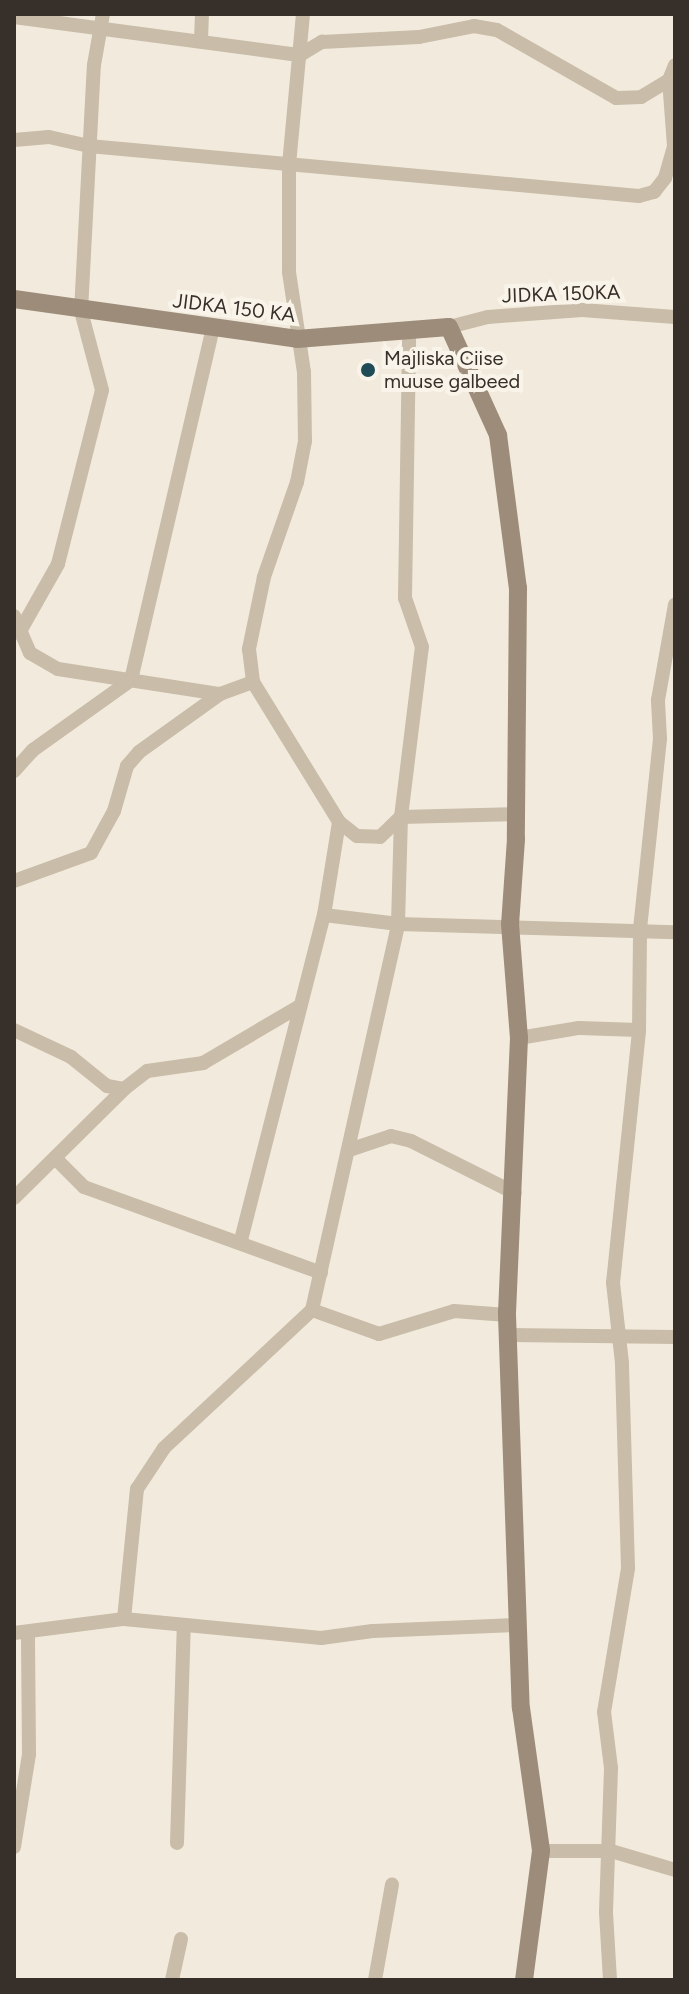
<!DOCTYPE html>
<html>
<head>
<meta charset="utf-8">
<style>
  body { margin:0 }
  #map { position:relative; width:689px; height:1994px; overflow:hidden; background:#f2ebdd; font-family:Figtree,sans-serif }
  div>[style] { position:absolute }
  .street>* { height:14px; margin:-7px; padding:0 7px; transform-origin:7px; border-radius:7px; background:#c9bca9 }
  .secondary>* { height:18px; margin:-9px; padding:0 9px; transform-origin:9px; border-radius:9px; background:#9d8c7a }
  .dots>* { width:22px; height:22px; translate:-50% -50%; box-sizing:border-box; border:4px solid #f9f4e9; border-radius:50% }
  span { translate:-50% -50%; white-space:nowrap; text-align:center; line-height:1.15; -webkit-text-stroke:8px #f9f4e9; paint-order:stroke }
  .street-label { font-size:20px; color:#372f29 }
  .poi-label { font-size:20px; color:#372f29 }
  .left { translate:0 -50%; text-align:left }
  .frame { position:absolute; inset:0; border:16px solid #372f29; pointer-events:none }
</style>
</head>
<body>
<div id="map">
  <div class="street">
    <div style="left:303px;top:14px;width:152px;rotate:95.3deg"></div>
    <div style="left:289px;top:165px;width:107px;rotate:90deg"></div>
    <div style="left:289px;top:272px;width:101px;rotate:81.5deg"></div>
    <div style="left:304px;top:372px;width:69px;rotate:89.2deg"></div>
    <div style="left:305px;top:441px;width:42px;rotate:101deg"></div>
    <div style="left:297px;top:482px;width:101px;rotate:109.2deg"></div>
    <div style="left:264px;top:577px;width:74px;rotate:101.8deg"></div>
    <div style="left:249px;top:649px;width:33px;rotate:83deg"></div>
    <div style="left:253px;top:682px;width:164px;rotate:58.4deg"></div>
    <div style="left:339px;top:822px;width:23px;rotate:38deg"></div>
    <div style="left:357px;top:836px;width:23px;rotate:2deg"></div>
    <div style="left:380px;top:837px;width:29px;rotate:-44deg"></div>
    <div style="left:401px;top:817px;width:113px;rotate:-1.5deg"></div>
    <div style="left:14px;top:17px;width:289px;rotate:7.6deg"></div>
    <div style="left:300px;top:55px;width:26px;rotate:-31deg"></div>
    <div style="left:322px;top:42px;width:97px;rotate:-3deg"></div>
    <div style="left:419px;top:37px;width:56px;rotate:-11.3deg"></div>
    <div style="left:474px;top:26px;width:23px;rotate:10deg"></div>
    <div style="left:497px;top:30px;width:137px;rotate:29.7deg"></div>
    <div style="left:616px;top:98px;width:25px;rotate:-2deg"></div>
    <div style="left:641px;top:97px;width:33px;rotate:-31deg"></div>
    <div style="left:669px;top:80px;width:16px;rotate:-68deg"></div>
    <div style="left:201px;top:41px;width:27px;rotate:-88deg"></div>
    <div style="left:14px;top:140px;width:35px;rotate:-5deg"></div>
    <div style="left:49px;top:137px;width:41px;rotate:12.7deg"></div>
    <div style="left:89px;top:146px;width:552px;rotate:5.19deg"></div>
    <div style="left:639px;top:196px;width:16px;rotate:-15deg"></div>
    <div style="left:654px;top:192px;width:18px;rotate:-52deg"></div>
    <div style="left:665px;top:178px;width:33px;rotate:-74deg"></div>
    <div style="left:674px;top:146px;width:66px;rotate:-94.3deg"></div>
    <div style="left:449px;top:327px;width:40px;rotate:-14.4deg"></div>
    <div style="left:488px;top:317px;width:94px;rotate:-4.3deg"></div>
    <div style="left:582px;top:310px;width:93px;rotate:4.3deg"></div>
    <div style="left:14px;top:616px;width:40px;rotate:66.6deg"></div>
    <div style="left:30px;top:653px;width:32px;rotate:30deg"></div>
    <div style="left:58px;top:669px;width:164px;rotate:8.8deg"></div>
    <div style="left:19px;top:633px;width:79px;rotate:-60.5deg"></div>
    <div style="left:58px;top:564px;width:179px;rotate:-75.8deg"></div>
    <div style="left:102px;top:390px;width:82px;rotate:-104.9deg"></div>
    <div style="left:81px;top:311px;width:246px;rotate:-87deg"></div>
    <div style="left:94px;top:65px;width:52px;rotate:-80deg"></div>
    <div style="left:14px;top:771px;width:28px;rotate:-48deg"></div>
    <div style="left:33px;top:750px;width:120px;rotate:-35.5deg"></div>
    <div style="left:131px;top:680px;width:361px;rotate:-76.9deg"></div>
    <div style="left:14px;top:881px;width:82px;rotate:-20deg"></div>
    <div style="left:91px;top:853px;width:48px;rotate:-61.3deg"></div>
    <div style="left:114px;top:811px;width:47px;rotate:-73.9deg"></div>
    <div style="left:127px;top:766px;width:18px;rotate:-49deg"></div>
    <div style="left:139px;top:752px;width:100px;rotate:-35.6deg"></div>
    <div style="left:220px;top:694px;width:35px;rotate:-20deg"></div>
    <div style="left:324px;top:915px;width:75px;rotate:6.9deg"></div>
    <div style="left:398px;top:924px;width:277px;rotate:1.7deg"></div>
    <div style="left:14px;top:1030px;width:63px;rotate:25.3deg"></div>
    <div style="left:71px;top:1057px;width:46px;rotate:38.9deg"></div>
    <div style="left:107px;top:1086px;width:17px;rotate:10deg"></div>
    <div style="left:124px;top:1089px;width:29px;rotate:-38deg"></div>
    <div style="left:147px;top:1071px;width:57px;rotate:-8.1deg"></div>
    <div style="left:203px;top:1063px;width:110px;rotate:-30.5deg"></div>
    <div style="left:519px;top:1038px;width:61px;rotate:-9.5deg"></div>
    <div style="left:579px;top:1028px;width:60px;rotate:1.9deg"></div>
    <div style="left:349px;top:1150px;width:44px;rotate:-18.4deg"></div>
    <div style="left:391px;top:1136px;width:21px;rotate:14deg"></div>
    <div style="left:411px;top:1141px;width:116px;rotate:26.6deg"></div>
    <div style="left:55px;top:1158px;width:41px;rotate:45deg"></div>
    <div style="left:84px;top:1187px;width:252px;rotate:19.9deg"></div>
    <div style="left:14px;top:1198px;width:155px;rotate:-44.7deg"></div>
    <div style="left:241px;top:1240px;width:335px;rotate:-75.7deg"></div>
    <div style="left:324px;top:915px;width:94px;rotate:-80.8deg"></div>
    <div style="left:312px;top:1310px;width:395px;rotate:-77.4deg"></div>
    <div style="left:398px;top:924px;width:107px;rotate:-88.4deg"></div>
    <div style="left:401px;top:817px;width:171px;rotate:-83deg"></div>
    <div style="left:422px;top:647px;width:52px;rotate:-109.1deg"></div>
    <div style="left:405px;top:598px;width:264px;rotate:-89.1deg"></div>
    <div style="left:508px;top:1335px;width:167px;rotate:0.7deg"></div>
    <div style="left:124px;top:1619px;width:131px;rotate:-84.3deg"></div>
    <div style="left:137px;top:1489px;width:49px;rotate:-56.6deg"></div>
    <div style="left:164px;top:1448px;width:202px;rotate:-43deg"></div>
    <div style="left:312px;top:1310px;width:71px;rotate:19.7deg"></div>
    <div style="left:379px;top:1334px;width:78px;rotate:-17deg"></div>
    <div style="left:454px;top:1311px;width:53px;rotate:4.3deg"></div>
    <div style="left:14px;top:1633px;width:111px;rotate:-7.3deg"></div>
    <div style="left:124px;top:1619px;width:198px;rotate:5.5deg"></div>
    <div style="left:321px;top:1638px;width:52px;rotate:-7.7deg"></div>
    <div style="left:373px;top:1631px;width:145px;rotate:-2.4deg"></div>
    <div style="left:177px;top:1843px;width:218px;rotate:-88.2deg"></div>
    <div style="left:14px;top:1847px;width:94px;rotate:-80.8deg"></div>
    <div style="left:29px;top:1754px;width:120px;rotate:-90.5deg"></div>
    <div style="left:541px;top:1851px;width:70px"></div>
    <div style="left:611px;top:1851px;width:67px;rotate:16.5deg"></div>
    <div style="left:172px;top:1980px;width:42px;rotate:-77.6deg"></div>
    <div style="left:375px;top:1980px;width:97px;rotate:-79.9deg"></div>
    <div style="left:610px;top:1980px;width:68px;rotate:-93.4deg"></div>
    <div style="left:606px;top:1912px;width:144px;rotate:-88deg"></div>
    <div style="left:611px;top:1768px;width:56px;rotate:-97.1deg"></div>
    <div style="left:604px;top:1712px;width:146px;rotate:-80.5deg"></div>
    <div style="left:628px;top:1568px;width:205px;rotate:-91.7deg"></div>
    <div style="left:622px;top:1363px;width:81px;rotate:-96.4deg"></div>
    <div style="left:613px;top:1283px;width:254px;rotate:-84.1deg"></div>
    <div style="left:639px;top:1030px;width:101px;rotate:-89.4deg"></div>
    <div style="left:640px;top:929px;width:191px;rotate:-84deg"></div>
    <div style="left:660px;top:739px;width:39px;rotate:-93deg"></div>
    <div style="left:658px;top:700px;width:97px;rotate:-79.9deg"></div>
  </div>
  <div class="secondary">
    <div style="left:14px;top:299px;width:286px;rotate:8deg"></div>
    <div style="left:297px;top:339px;width:152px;rotate:-4.5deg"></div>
    <div style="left:449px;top:327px;width:119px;rotate:65.6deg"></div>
    <div style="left:498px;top:435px;width:154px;rotate:82.6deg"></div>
    <div style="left:518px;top:588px;width:251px;rotate:90.5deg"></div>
    <div style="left:516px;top:839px;width:85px;rotate:94deg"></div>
    <div style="left:510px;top:924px;width:114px;rotate:85.5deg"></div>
    <div style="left:519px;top:1038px;width:277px;rotate:92.5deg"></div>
    <div style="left:507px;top:1315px;width:393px;rotate:88deg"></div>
    <div style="left:521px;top:1708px;width:144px;rotate:82deg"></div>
    <div style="left:541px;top:1851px;width:130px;rotate:97.5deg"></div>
  </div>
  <div class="dots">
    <div style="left:368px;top:370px;background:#1f4c57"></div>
  </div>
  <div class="street-label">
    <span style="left:561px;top:294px;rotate:-2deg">JIDKA 150KA</span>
    <span style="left:234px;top:308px;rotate:7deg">JIDKA 150 KA</span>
  </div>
  <div class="poi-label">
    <span class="left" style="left:384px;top:370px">Majliska Ciise<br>muuse galbeed</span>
  </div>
  <div class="frame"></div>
</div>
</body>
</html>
